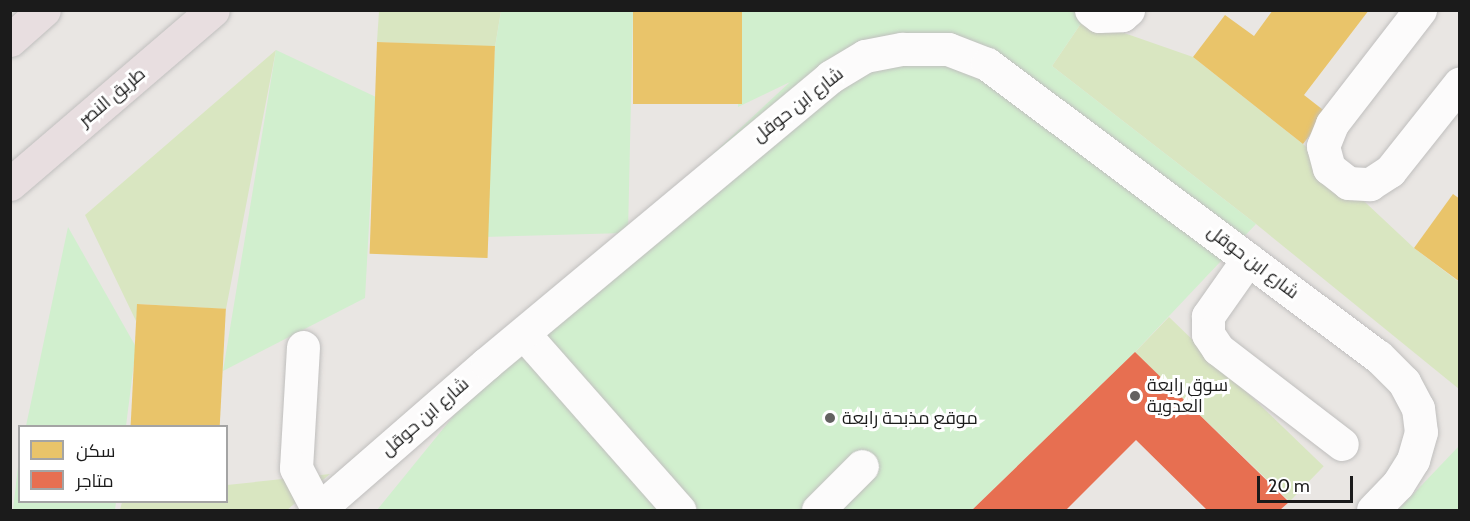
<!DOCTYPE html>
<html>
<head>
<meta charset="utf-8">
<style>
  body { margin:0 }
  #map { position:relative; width:1470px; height:521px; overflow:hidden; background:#e9e6e3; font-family:Cabin,Cairo,sans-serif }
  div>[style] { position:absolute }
  .grass>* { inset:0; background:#d9e6c1; transform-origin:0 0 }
  .park>* { inset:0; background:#d1efce }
  .homes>* { inset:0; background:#e9c46a; transform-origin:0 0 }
  .shops>* { inset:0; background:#e76f51 }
  .roads { filter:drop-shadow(0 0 2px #c0bfbe) drop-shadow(0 0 2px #c0bfbe) }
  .minor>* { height:33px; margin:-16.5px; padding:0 16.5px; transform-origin:16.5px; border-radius:16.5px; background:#fcfbfb }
  .highway>* { height:33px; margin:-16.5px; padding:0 16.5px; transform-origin:16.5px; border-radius:16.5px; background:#e8dee0 }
  .dots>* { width:16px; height:16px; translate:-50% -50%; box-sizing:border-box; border:3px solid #fff; border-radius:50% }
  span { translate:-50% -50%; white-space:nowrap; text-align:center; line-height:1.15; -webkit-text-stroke:6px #fff; paint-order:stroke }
  .street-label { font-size:18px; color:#1b1b1b }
  .poi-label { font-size:18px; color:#1b1b1b }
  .left { translate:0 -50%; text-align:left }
  .frame { position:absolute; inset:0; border:12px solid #1b1b1b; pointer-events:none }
  .legend { position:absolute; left:18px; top:425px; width:210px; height:78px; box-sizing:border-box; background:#fff; border:2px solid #a4a4a4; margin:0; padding:8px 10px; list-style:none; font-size:18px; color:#1b1b1b }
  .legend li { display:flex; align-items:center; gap:12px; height:30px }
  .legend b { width:30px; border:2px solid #a4a4a4 }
  .scale { position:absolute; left:1257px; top:476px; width:96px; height:27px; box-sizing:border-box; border:3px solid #1b1b1b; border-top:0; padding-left:8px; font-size:18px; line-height:21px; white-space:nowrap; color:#1b1b1b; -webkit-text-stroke:4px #fff; paint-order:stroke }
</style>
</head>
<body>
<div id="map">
  <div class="grass">
    <div style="clip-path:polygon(379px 11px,501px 11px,495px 47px,377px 42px)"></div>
    <div style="clip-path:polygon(1084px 19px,1193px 57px,1303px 144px,1414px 248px,1459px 282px,1459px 389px,1256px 224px,1052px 66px)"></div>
    <div style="clip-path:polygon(276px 50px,226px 309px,138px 304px,136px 321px,85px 215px)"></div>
    <div style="left:1169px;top:317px;width:215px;height:49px;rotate:44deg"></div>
    <div style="clip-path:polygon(330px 474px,287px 510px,120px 510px,122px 502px,226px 502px,227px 485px)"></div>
  </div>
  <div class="park">
    <div style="clip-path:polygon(742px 10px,1074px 11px,1084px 19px,1052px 66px,1256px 224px,1135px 352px,972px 510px,377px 510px,525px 328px,626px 233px,483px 237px,495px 47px,501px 11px,633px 11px,628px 233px,790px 82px,738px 107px)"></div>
    <div style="clip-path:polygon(276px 50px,376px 97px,365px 298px,223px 371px)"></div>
    <div style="clip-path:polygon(68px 227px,136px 347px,126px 426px,26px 426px)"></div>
    <div style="clip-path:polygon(1459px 446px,1459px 510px,1398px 510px)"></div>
    <div style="clip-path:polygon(19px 458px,20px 502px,116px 502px,115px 510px,13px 510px)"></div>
  </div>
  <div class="homes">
    <div style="left:633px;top:10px;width:109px;height:94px"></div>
    <div style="clip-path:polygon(1273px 10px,1369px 10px,1304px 95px,1327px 113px,1303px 144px,1193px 57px,1225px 15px,1254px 36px)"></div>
    <div style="left:377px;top:42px;width:118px;height:212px;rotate:2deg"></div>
    <div style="clip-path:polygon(1453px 194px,1460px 199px,1460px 282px,1414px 248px)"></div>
    <div style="left:137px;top:304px;width:89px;height:122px;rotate:3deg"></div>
  </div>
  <div class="shops">
    <div style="clip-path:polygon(1135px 352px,1289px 502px,1280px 510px,1207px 510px,1136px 440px,1066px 510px,972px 510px)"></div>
  </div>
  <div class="roads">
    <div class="minor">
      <div style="left:1091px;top:10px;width:10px;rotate:37deg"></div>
      <div style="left:1099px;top:16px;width:23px;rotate:-2deg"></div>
      <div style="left:1122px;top:15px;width:8px;rotate:-40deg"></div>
      <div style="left:1420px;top:10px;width:144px;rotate:127.7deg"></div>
      <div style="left:1332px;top:124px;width:24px;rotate:112deg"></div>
      <div style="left:1323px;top:146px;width:23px;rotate:75deg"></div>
      <div style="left:1329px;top:168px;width:24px;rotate:38deg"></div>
      <div style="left:1348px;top:183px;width:22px;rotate:3deg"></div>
      <div style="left:1370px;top:184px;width:24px;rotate:-33deg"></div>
      <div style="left:1390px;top:171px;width:112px;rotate:-51.5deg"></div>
      <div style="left:1248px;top:259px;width:70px;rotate:125.1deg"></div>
      <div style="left:1208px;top:316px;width:18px;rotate:90deg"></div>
      <div style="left:1208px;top:334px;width:18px;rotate:56deg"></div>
      <div style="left:1218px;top:349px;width:156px;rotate:37.5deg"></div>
      <div style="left:524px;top:334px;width:235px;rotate:48.6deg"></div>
      <div style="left:303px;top:347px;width:121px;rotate:93.3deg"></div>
      <div style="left:296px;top:468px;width:47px;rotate:62.4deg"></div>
      <div style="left:318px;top:510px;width:224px;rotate:-41deg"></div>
      <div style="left:487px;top:363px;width:447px;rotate:-39.8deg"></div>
      <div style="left:830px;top:77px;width:41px;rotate:-31deg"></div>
      <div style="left:865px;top:56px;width:38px;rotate:-11deg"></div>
      <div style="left:902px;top:49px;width:46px"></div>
      <div style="left:948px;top:49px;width:42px;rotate:21deg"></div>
      <div style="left:987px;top:64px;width:488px;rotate:36.8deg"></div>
      <div style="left:1378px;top:356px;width:37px;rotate:45deg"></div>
      <div style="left:1404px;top:382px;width:30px;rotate:62deg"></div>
      <div style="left:1418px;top:408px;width:24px;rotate:83deg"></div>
      <div style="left:1421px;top:432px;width:29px;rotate:106deg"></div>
      <div style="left:1413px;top:460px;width:28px;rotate:122deg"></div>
      <div style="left:1398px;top:484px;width:36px;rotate:134deg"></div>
      <div style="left:818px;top:510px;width:62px;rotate:-45deg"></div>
    </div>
    <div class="highway">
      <div style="left:10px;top:40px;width:45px;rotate:-41.4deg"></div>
      <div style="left:10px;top:184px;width:267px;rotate:-40.6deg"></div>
    </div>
  </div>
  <div class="dots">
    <div style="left:1135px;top:396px;background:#636261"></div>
    <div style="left:830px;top:418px;background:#636261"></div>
  </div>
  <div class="street-label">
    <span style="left:112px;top:97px;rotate:-40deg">طريق النصر</span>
    <span style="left:798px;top:105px;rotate:-38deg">شارع ابن حوقل</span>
    <span style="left:1253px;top:262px;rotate:37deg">شارع ابن حوقل</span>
    <span style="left:425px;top:417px;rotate:-41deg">شارع ابن حوقل</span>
  </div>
  <div class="poi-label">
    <span class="left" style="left:1147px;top:396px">سوق رابعة<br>العدوية</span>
    <span class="left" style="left:842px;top:418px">موقع مذبحة رابعة</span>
  </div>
  <div class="frame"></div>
  <ul class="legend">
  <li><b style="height:16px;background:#e9c46a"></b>سكن</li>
  <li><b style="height:16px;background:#e76f51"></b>متاجر</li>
  </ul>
  <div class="scale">20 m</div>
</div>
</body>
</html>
